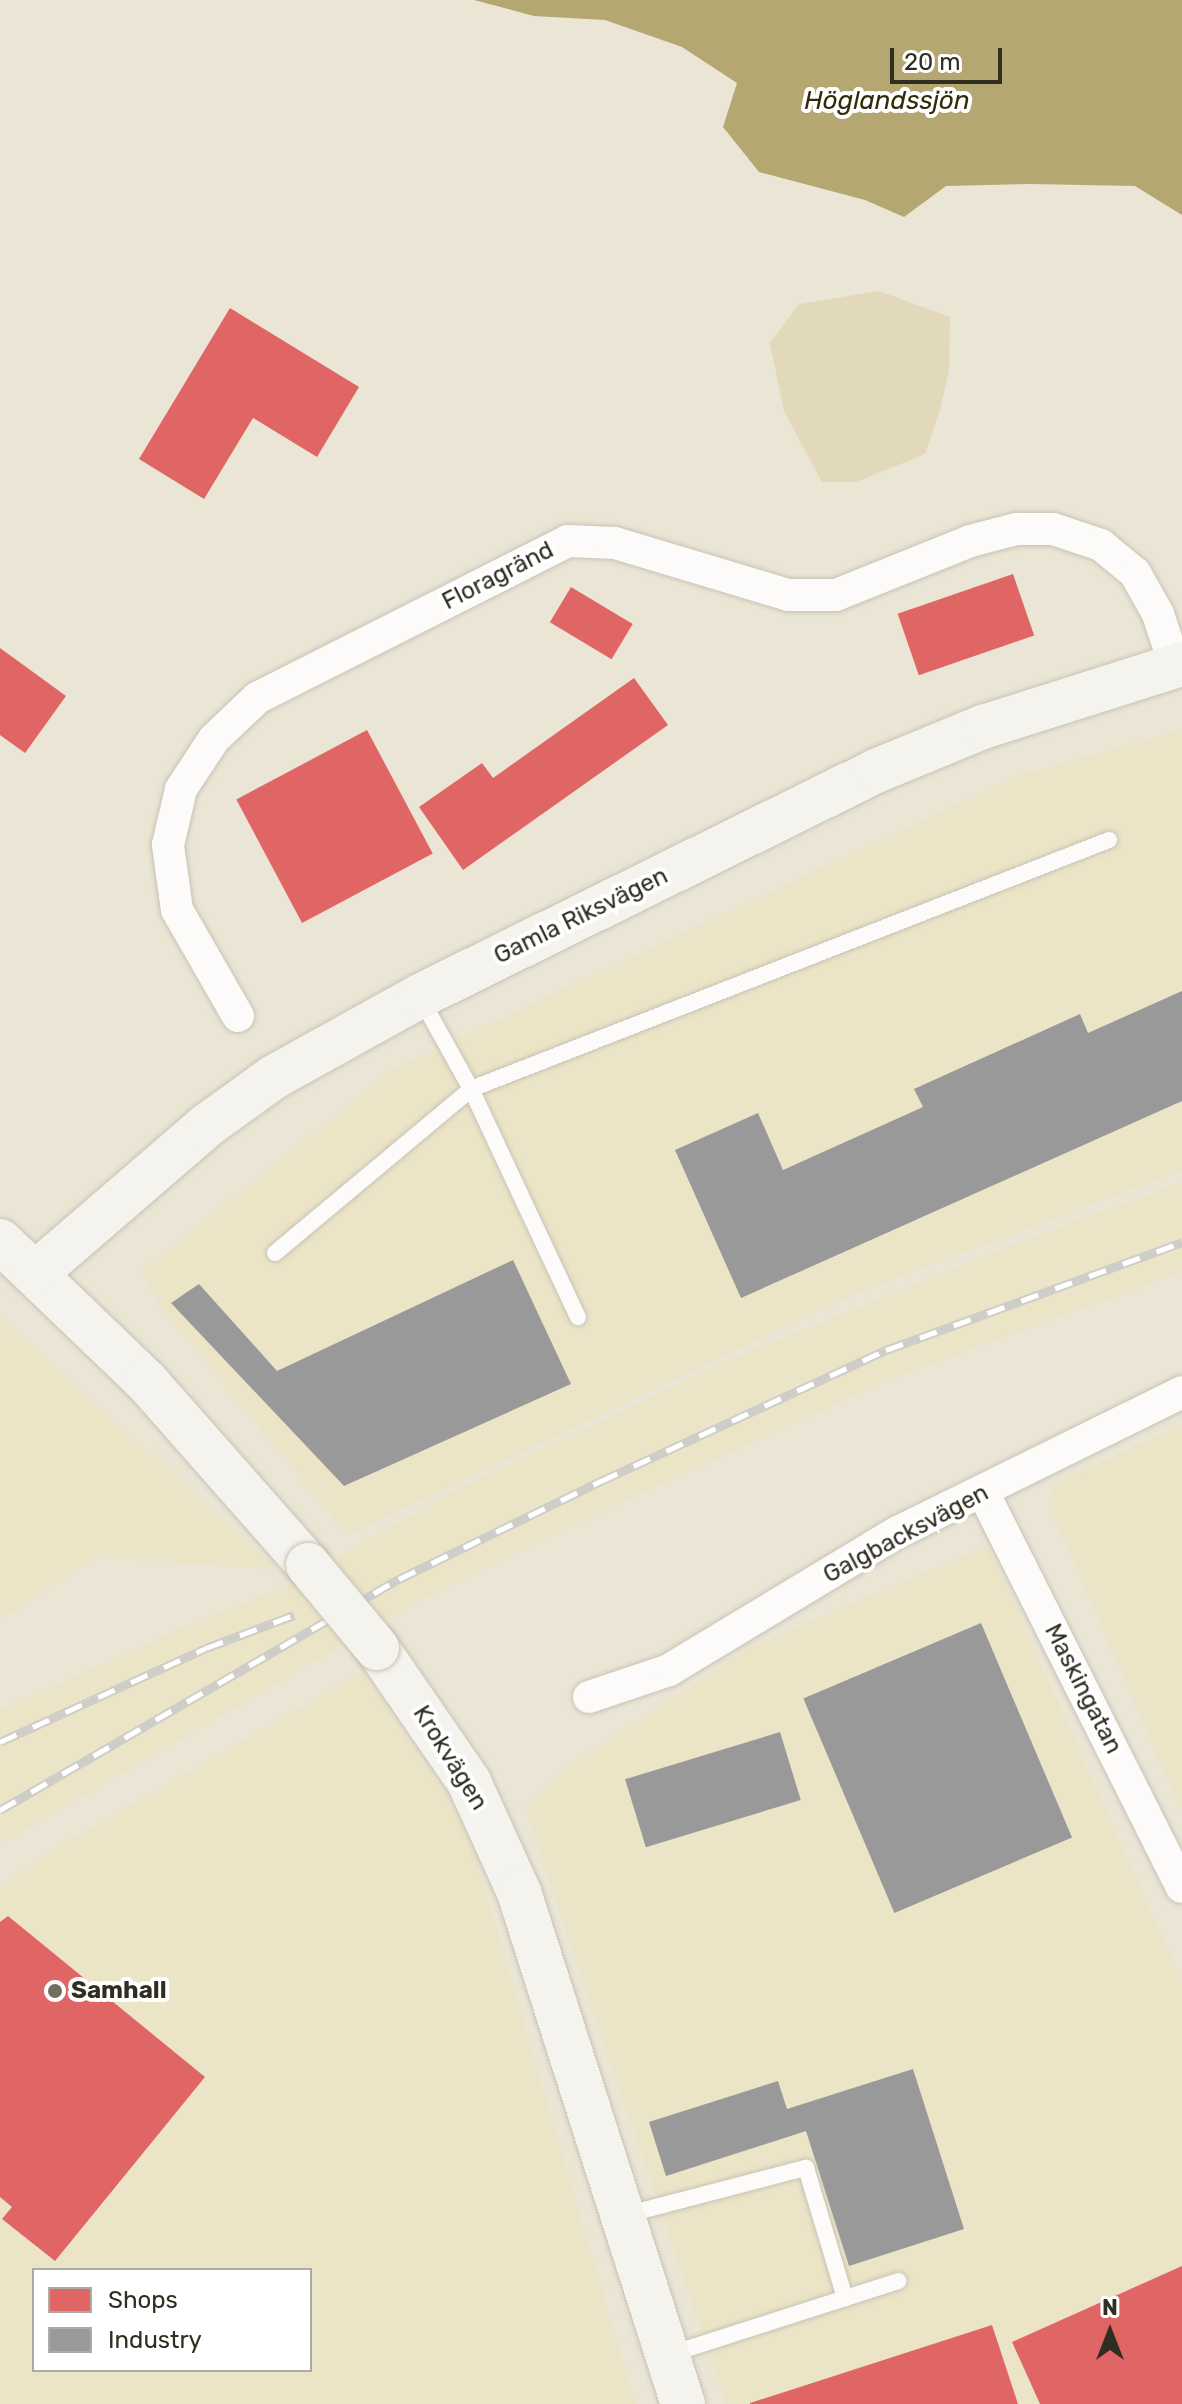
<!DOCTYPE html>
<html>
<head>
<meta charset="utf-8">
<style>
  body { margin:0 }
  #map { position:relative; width:1182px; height:2404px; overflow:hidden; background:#eae5d4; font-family:Rubik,sans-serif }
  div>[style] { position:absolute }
  .built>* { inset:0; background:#ebe4c7 }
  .green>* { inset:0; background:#e2d9ba }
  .water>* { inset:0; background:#b5a771 }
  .shops>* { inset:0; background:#e06666; transform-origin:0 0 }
  .industry>* { inset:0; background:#999; transform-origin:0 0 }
  .roads { filter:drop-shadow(0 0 2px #c7c3b6) drop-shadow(0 0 2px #c7c3b6) }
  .lane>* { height:16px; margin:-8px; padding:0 8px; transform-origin:8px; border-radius:8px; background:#fcfbf9 }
  .street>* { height:32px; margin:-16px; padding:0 16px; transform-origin:16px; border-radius:16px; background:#fcfbf9 }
  .secondary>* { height:44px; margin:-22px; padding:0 22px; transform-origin:22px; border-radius:22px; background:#f4f3ee }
  .rail>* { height:9px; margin-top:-4.5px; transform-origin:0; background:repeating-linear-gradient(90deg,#fff 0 18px,#cfcdc8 0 36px); box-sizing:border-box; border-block:2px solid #cfcdc8 }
  .bridges { filter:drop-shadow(0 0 2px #c7c3b6) drop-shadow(0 0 2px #c7c3b6) }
  .secondary-bridge>* { height:44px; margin:-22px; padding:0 22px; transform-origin:22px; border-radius:22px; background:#f4f3ee }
  .dots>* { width:22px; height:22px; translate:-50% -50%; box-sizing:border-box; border:4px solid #fff; border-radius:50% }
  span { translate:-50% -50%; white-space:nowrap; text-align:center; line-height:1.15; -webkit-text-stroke:8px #fff; paint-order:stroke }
  .street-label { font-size:24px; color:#302d21 }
  .poi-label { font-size:24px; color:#302d21; font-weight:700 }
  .left { translate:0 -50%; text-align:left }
  .water-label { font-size:26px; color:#322b0a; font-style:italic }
  .legend { position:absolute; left:32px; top:2268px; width:280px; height:104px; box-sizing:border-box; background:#fff; border:2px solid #acaba6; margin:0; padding:10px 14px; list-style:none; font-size:24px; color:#302d21 }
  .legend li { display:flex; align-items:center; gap:16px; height:40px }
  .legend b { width:40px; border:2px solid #acaba6 }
  .north { position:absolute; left:1070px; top:2292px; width:80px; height:80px; -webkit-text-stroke:6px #fff; paint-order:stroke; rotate:0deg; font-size:22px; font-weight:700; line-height:32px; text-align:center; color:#302d21 }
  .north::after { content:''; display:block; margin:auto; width:28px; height:36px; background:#302d21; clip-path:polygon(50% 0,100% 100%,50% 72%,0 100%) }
  .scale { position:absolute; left:890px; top:48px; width:112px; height:36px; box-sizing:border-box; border:4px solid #302d21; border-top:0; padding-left:10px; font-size:24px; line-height:28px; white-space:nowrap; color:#302d21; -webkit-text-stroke:6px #fff; paint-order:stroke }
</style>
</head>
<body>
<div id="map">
  <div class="built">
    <div style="clip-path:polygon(1182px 730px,1182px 1170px,856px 1293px,348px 1535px,161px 1307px,142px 1271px,396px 1068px,1018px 776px)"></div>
    <div style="clip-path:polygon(1182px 1183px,1182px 1272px,897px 1376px,613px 1506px,413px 1604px,0 1844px,0 1711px,196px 1622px,282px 1589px,459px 1489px,725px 1362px,1035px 1236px)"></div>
    <div style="clip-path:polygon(0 1316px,276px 1569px,97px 1557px,0 1620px)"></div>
    <div style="clip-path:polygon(1182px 1425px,1182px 1812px,1048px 1502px,1059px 1482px)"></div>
    <div style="clip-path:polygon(988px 1546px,1182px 1982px,1182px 2404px,726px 2404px,526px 1809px,566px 1769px,747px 1649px)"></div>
    <div style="clip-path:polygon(evenodd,363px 1672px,466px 1826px,635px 2404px,0 2404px,0 1888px,51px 1851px,363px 1672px,34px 2270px,310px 2270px,310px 2370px,34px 2370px,34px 2270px)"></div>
  </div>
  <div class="green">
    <div style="clip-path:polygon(879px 291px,950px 317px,949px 371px,939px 413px,925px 454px,856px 482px,822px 482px,784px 411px,770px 343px,799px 304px)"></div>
  </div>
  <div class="water">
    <div style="clip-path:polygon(474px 0,1182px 0,1182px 215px,1135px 186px,1031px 184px,946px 186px,904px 217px,865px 200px,759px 172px,723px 127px,737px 83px,682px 47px,605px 20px,534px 16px)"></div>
  </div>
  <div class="shops">
    <div style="clip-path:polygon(230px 308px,359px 387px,317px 457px,253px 418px,204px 499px,139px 459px)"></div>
    <div style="left:1013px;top:574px;width:65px;height:122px;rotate:71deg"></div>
    <div style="left:571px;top:587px;width:72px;height:41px;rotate:31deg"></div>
    <div style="clip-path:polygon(0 648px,66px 696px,25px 753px,0 735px)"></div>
    <div style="clip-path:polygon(634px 678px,668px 725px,463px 870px,419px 807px,482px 763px,493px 778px)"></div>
    <div style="left:367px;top:730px;width:140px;height:148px;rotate:62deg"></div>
    <div style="clip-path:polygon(8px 1916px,205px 2077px,55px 2261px,2px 2219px,12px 2207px,0 2197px,0 1922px)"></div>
    <div style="clip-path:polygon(1182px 2266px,1182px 2404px,1040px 2404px,1012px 2342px)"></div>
    <div style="clip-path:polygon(992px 2325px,1018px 2404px,750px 2404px,750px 2403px)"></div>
  </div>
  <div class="industry">
    <div style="clip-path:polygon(1182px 991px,1182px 1101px,741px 1298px,675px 1150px,758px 1113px,783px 1170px,923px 1107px,914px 1089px,1080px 1014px,1088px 1033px)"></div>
    <div style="clip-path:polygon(513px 1260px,571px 1384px,344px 1486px,171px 1303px,199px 1284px,277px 1371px)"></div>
    <div style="left:981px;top:1623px;width:233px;height:193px;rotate:67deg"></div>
    <div style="left:780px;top:1732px;width:71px;height:162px;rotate:73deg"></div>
    <div style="clip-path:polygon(913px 2069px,964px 2229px,849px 2266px,806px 2131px,666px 2176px,649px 2122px,778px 2081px,787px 2109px)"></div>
  </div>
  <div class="roads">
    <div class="lane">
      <div style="left:420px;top:997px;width:105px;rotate:61deg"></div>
      <div style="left:471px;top:1089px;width:252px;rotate:64.9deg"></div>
      <div style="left:275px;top:1253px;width:256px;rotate:-39.9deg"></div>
      <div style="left:471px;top:1089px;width:685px;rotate:-21.32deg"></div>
      <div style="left:625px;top:2215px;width:187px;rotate:-14.6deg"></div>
      <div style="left:806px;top:2168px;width:136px;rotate:73.3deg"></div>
      <div style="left:668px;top:2355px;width:242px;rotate:-17.8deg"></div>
    </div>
    <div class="street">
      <div style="left:238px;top:1016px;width:122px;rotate:-119.9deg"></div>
      <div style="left:177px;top:910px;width:66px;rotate:-97.9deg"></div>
      <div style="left:168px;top:845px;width:57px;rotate:-76.9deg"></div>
      <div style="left:181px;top:789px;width:60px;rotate:-56.6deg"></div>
      <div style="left:214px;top:739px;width:59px;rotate:-43.6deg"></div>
      <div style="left:257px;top:698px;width:348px;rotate:-26.8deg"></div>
      <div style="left:568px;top:541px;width:47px;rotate:2.4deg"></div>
      <div style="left:615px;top:543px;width:181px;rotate:16.7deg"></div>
      <div style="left:788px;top:595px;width:48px"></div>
      <div style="left:836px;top:595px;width:144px;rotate:-21.9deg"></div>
      <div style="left:970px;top:541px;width:48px;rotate:-14.6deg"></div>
      <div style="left:1016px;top:529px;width:37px"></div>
      <div style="left:1053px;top:529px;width:51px;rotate:18.4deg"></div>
      <div style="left:1101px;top:545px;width:44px;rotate:39.5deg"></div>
      <div style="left:1135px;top:573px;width:47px;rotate:60.7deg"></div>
      <div style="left:1158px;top:614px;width:55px;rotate:71.9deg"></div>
      <div style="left:983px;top:1492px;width:442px;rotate:63.3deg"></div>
      <div style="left:589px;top:1697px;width:84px;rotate:-18.6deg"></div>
      <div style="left:669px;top:1670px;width:267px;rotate:-31.1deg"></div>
      <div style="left:898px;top:1532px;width:317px;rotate:-26.2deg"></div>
    </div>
    <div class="secondary">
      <div style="left:0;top:1241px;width:202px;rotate:43.8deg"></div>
      <div style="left:146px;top:1381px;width:245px;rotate:48.6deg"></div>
      <div style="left:37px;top:1272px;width:223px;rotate:-40.8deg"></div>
      <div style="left:206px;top:1126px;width:84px;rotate:-35.8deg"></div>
      <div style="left:274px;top:1077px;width:167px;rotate:-29deg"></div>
      <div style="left:420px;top:996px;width:508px;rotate:-26.26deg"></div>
      <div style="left:876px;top:771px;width:116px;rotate:-22.4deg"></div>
      <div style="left:983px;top:727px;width:209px;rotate:-17.6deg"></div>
      <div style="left:377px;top:1648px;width:163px;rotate:55.5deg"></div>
      <div style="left:469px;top:1782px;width:121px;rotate:65.6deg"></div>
      <div style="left:519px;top:1892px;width:538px;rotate:72.24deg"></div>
    </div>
  </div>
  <div class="rail">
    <div style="left:0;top:1742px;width:226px;rotate:-24.5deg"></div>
    <div style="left:206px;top:1648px;width:94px;rotate:-20.6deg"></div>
    <div style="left:0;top:1810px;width:461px;rotate:-30.1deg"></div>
    <div style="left:399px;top:1579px;width:225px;rotate:-25.9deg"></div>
    <div style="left:601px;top:1481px;width:314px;rotate:-24.7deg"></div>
    <div style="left:886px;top:1350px;width:315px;rotate:-20deg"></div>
  </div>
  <div class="bridges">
    <div class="secondary-bridge">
      <div style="left:308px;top:1565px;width:108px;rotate:50.3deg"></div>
    </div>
  </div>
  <div class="dots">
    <div style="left:55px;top:1991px;background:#716d60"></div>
  </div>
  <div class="street-label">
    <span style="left:498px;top:576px;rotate:-27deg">Floragränd</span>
    <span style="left:581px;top:916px;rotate:-26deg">Gamla Riksvägen</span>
    <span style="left:906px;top:1534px;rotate:-28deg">Galgbacksvägen</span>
    <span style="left:1083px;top:1689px;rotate:63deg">Maskingatan</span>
    <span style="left:450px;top:1758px;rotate:58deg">Krokvägen</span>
  </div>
  <div class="poi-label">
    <span class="left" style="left:71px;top:1991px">Samhall</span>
  </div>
  <div class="water-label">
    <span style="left:887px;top:101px">Höglandssjön</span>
  </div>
  <ul class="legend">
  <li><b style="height:22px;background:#e06666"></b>Shops</li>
  <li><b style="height:22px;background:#999"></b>Industry</li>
  </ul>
  <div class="north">N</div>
  <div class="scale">20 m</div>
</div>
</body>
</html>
